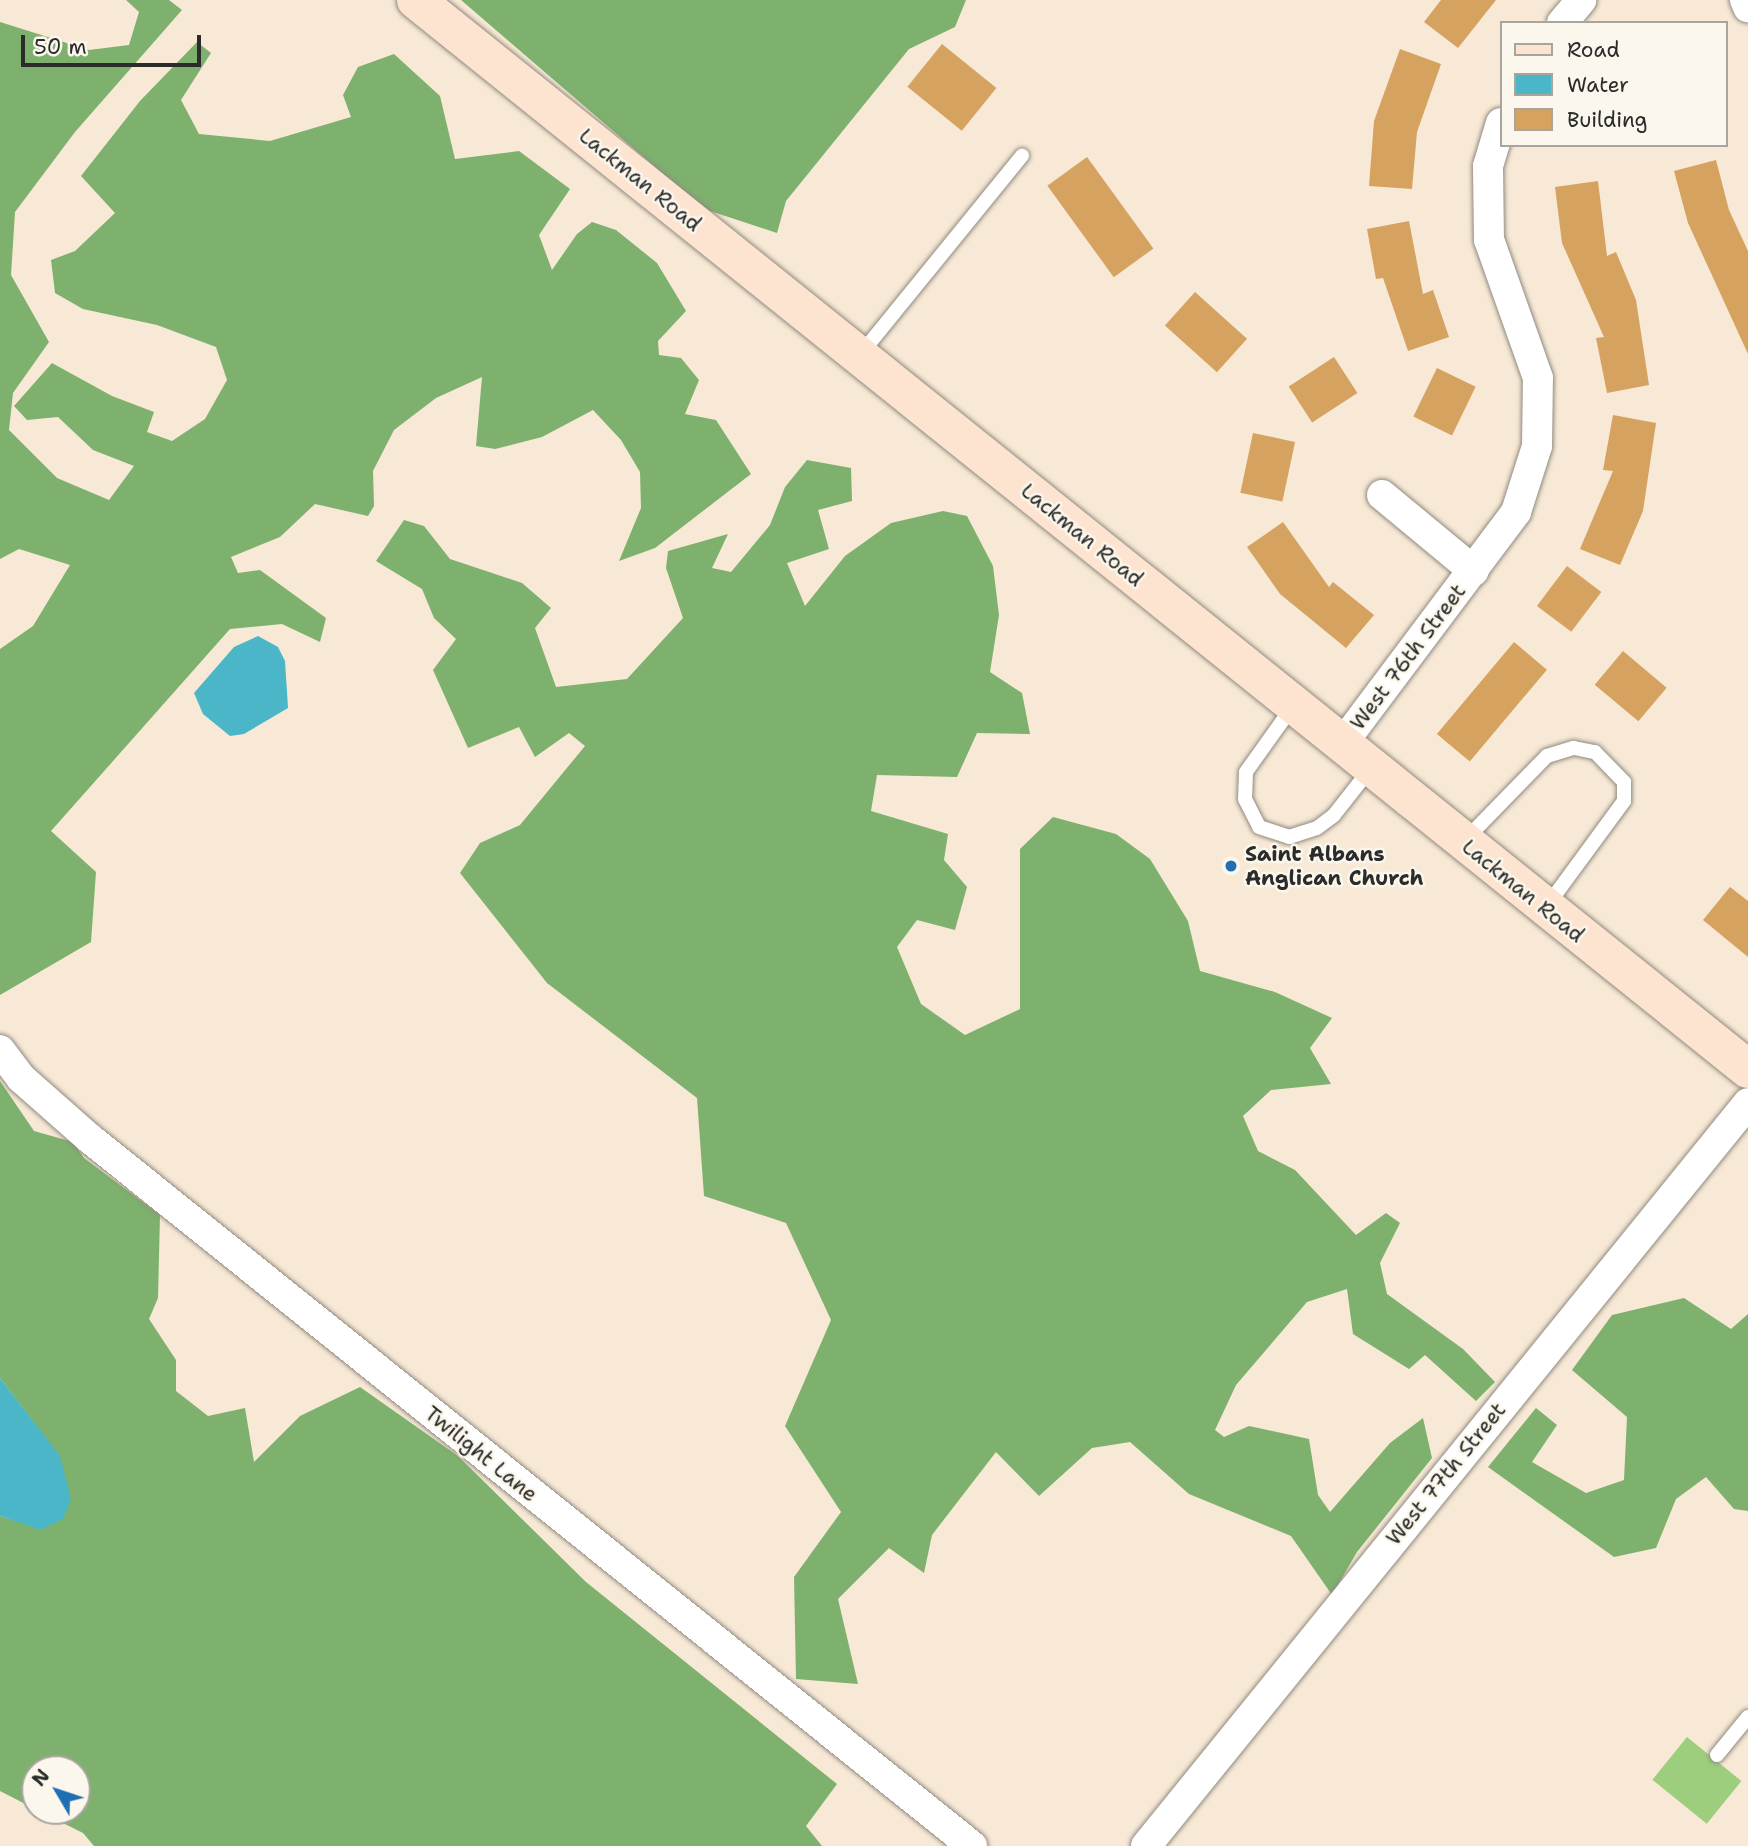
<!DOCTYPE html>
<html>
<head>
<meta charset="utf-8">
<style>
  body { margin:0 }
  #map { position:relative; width:1748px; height:1846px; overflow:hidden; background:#f7e9d5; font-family:"Shantell Sans",sans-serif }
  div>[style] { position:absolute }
  .green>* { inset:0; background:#9cce7e; transform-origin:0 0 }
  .forest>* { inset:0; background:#7db16d }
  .water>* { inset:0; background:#4bb6c7 }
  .building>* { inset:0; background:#d6a260; transform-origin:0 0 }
  .roads { filter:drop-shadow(0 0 2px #918a80) drop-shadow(0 0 2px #918a80) }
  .service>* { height:14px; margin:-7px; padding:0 7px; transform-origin:7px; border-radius:7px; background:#fff }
  .minor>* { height:30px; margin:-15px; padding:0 15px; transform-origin:15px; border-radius:15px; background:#fff }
  .secondary>* { height:38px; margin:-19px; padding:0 19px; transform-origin:19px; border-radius:19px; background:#fde4d0 }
  .dots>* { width:19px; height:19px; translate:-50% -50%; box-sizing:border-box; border:4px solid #fbf7ec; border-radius:50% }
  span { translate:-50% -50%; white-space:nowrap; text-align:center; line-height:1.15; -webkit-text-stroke:5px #fbf7ec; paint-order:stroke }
  .street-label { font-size:21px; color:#2b2b2b }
  .poi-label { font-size:21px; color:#2b2b2b; font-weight:700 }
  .left { translate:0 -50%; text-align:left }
  .legend { position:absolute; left:1500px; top:21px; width:228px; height:126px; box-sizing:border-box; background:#fbf7ec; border:2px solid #a8a59f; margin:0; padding:9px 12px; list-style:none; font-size:21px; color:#2b2b2b }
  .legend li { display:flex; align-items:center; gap:14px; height:35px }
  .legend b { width:35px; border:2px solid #a8a59f }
  .north { position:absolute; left:21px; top:1755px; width:70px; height:70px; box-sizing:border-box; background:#fbf7ec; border:2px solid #a8a59f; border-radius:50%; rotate:309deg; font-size:19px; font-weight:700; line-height:28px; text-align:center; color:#2b2b2b }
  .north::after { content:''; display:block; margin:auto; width:24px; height:32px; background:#1f6fb2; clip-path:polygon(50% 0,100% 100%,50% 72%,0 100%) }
  .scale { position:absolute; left:21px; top:35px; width:180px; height:32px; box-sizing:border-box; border:4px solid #2b2b2b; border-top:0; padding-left:9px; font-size:21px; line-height:24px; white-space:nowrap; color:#2b2b2b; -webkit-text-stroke:5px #fbf7ec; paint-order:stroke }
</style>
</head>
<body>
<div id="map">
  <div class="green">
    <div style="left:1687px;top:1737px;width:70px;height:55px;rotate:39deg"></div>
  </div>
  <div class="forest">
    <div style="clip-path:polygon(126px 0,169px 0,182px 10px,75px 132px,15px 212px,11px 275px,49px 342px,13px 393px,9px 430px,57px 478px,109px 500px,134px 466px,93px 450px,58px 417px,27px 420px,14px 406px,52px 363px,112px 396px,154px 412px,147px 432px,172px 441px,205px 419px,227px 380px,216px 347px,157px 325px,83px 309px,55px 293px,51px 260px,75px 251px,115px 213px,81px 176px,140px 101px,197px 42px,211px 53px,181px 100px,199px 134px,270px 141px,351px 117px,343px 95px,358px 67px,394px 54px,440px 96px,455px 159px,519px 151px,570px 189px,539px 235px,552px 270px,577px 234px,592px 222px,616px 230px,657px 263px,686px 311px,658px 341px,659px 355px,681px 358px,699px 380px,685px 414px,716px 420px,751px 474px,655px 548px,619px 561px,641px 508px,640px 472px,621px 440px,593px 410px,542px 437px,495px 449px,476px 446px,482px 377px,436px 398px,394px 430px,373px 471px,374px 506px,368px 516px,315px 504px,280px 537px,231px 557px,238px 573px,260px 570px,326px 618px,320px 642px,282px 624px,230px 629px,51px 831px,96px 872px,91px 942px,0 995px,0 649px,33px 626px,70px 565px,19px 549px,0 559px,0 22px,89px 50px,129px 45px,139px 12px)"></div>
    <div style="clip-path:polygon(461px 0,966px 0,955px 27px,909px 49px,786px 201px,777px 233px,704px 209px)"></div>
    <div style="clip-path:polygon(807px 460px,851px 468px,852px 501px,818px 510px,829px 549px,787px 563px,805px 606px,845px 556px,891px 523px,943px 511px,967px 516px,993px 566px,999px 615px,990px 672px,1022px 693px,1030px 734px,977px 733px,957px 777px,877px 775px,871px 811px,948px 834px,944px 860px,967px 887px,955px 930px,917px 920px,897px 947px,921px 1004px,965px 1035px,1020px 1009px,1020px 849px,1053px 817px,1116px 834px,1150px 859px,1188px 921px,1200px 971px,1275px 992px,1332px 1018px,1310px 1048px,1331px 1084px,1271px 1090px,1243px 1116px,1258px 1151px,1295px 1170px,1356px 1235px,1386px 1213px,1400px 1223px,1380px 1263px,1387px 1294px,1463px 1349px,1495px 1382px,1476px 1401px,1425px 1355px,1409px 1369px,1353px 1334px,1347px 1289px,1307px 1302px,1236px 1385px,1215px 1430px,1224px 1437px,1249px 1426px,1309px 1439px,1318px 1495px,1330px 1512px,1390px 1443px,1423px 1418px,1432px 1458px,1357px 1552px,1332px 1595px,1291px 1536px,1189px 1494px,1130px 1442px,1092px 1448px,1039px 1496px,996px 1452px,932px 1535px,924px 1573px,889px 1548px,838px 1599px,858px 1684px,796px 1679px,794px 1577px,841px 1512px,785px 1426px,831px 1320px,786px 1223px,704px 1196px,697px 1098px,547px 983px,460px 873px,480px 843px,520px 825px,585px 746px,569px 733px,535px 757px,519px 727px,468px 748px,433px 670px,456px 639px,434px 618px,422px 589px,376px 561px,404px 520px,424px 526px,450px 559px,522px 583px,551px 608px,535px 628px,556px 687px,627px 679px,683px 618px,666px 568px,668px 551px,728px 534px,712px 568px,731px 572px,770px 525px,785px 487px)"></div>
    <div style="clip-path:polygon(0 1081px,34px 1131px,73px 1142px,84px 1158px,160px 1215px,158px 1298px,149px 1319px,176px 1360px,176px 1391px,208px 1416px,245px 1408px,254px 1462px,300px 1416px,360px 1387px,458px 1456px,586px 1582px,837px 1784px,806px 1826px,822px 1846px,94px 1846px,83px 1833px,39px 1811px,77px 1811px,77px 1769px,35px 1769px,35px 1809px,0 1791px,0 1516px,41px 1529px,35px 1424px,0 1378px)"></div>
    <div style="clip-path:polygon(1684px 1298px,1731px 1329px,1748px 1314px,1748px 1511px,1734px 1509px,1706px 1477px,1676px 1499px,1656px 1548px,1614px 1557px,1488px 1467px,1536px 1408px,1557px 1425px,1532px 1462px,1586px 1493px,1624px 1480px,1627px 1417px,1572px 1370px,1612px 1315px)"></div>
  </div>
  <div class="water">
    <div style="clip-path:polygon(258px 636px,278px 647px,285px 661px,288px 708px,244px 734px,230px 736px,203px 714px,194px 693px,234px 647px)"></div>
    <div style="clip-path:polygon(0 1378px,60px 1456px,71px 1499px,63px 1519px,41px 1530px,0 1516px)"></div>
  </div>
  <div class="building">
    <div style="clip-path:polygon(1441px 0,1496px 0,1458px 48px,1424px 22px)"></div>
    <div style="left:942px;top:44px;width:70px;height:55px;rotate:39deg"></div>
    <div style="clip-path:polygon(1400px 49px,1441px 64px,1417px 132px,1412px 189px,1369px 186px,1374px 121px)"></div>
    <div style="left:1087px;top:157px;width:113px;height:49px;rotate:54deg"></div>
    <div style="clip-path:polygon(1716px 160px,1729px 210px,1748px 251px,1748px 354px,1688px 223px,1674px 171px)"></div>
    <div style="clip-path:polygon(1598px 181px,1607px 256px,1616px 252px,1636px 300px,1649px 385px,1607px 393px,1596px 338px,1604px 337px,1562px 243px,1555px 187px)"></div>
    <div style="clip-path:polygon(1409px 221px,1423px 294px,1433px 290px,1449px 337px,1408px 351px,1383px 278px,1376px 279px,1367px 229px)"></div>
    <div style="left:1195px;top:292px;width:70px;height:45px;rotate:42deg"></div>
    <div style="left:1334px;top:357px;width:43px;height:54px;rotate:57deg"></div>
    <div style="left:1437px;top:368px;width:43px;height:54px;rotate:26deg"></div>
    <div style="clip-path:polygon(1613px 415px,1656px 423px,1643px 511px,1620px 565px,1580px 549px,1613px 471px,1603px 470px)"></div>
    <div style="left:1253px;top:433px;width:43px;height:61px;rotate:12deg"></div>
    <div style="clip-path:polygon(1283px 522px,1329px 587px,1333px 582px,1374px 615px,1346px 648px,1280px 594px,1247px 547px)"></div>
    <div style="left:1567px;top:566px;width:43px;height:50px;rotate:37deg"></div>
    <div style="left:1514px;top:642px;width:43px;height:120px;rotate:40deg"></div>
    <div style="left:1623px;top:651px;width:57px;height:44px;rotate:40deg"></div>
    <div style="clip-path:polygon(1730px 887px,1748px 901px,1748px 957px,1703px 920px)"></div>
  </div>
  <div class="roads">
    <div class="service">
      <div style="left:860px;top:355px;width:257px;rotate:-50.9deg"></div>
      <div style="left:1293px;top:706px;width:81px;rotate:125.5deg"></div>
      <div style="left:1246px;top:772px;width:27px;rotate:92deg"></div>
      <div style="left:1245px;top:799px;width:31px;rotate:63deg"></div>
      <div style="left:1259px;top:827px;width:32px;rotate:18deg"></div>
      <div style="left:1289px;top:837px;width:29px;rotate:-18deg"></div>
      <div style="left:1317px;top:828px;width:21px;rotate:-37deg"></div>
      <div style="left:1334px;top:815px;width:60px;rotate:-51.8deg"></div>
      <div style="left:1466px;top:839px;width:116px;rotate:-45.7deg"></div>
      <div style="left:1547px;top:756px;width:28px;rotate:-17deg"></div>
      <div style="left:1574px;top:748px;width:21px;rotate:11deg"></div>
      <div style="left:1595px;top:752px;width:42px;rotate:46deg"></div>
      <div style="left:1624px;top:782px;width:19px;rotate:90deg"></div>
      <div style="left:1624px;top:801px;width:130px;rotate:126.3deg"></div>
      <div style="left:1717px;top:1755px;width:49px;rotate:-50.8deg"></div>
    </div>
    <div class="minor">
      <div style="left:1745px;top:0;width:8px;rotate:67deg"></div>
      <div style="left:1562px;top:23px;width:30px;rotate:-50deg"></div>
      <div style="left:1382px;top:495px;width:119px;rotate:39.6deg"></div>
      <div style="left:1342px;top:744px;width:290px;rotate:-53.1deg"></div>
      <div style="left:1516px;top:512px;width:69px;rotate:-72.3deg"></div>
      <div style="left:1537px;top:446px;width:68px;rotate:-89.2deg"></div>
      <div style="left:1538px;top:378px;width:146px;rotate:-109.5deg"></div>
      <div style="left:1489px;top:240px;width:74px;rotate:-90.8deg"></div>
      <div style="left:1488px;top:166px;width:45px;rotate:-73.2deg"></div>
      <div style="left:0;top:1050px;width:35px;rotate:53deg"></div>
      <div style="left:21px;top:1078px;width:91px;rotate:41.4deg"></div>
      <div style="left:89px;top:1138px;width:1132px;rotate:38.72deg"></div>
      <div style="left:1146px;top:1846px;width:956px;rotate:-50.98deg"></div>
    </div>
    <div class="secondary">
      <div style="left:416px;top:0;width:1708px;rotate:38.75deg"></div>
    </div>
  </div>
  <div class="dots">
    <div style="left:1231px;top:866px;background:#1f6fb2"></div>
  </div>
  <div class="street-label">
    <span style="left:640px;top:180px;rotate:39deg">Lackman Road</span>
    <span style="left:1082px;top:535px;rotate:39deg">Lackman Road</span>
    <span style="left:1408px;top:657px;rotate:-53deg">West 76th Street</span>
    <span style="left:1523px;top:891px;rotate:39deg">Lackman Road</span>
    <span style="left:481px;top:1454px;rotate:39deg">Twilight Lane</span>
    <span style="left:1446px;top:1474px;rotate:-51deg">West 77th Street</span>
  </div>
  <div class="poi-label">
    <span class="left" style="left:1245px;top:866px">Saint Albans<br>Anglican Church</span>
  </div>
  <ul class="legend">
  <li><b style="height:9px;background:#fde4d0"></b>Road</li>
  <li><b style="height:19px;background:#4bb6c7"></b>Water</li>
  <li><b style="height:19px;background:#d6a260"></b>Building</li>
  </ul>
  <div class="north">N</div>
  <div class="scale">50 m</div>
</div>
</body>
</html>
